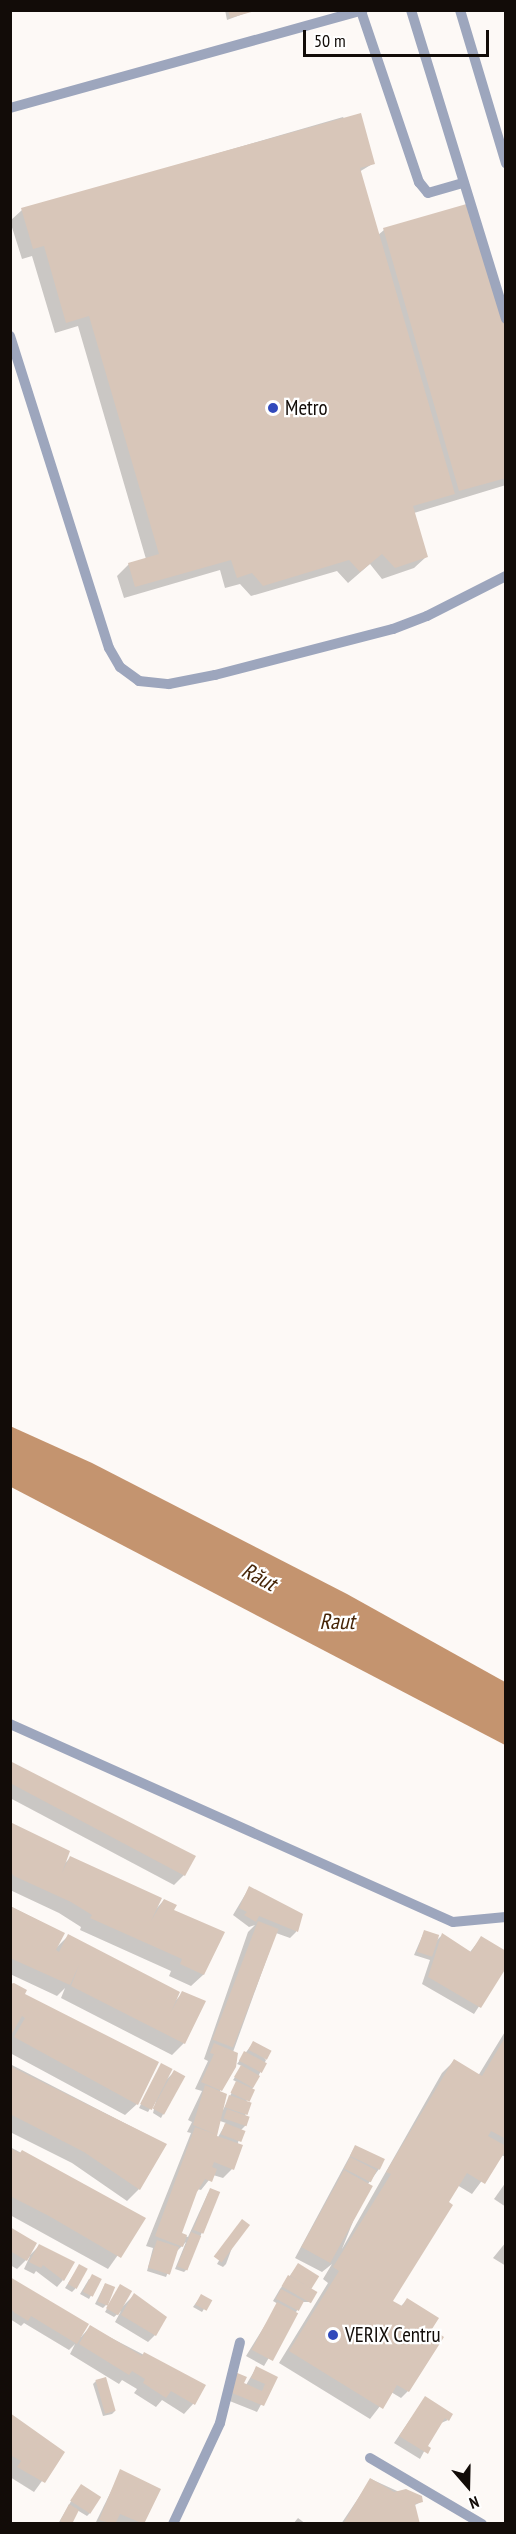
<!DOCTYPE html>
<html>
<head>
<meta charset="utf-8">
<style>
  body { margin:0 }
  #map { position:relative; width:516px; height:2534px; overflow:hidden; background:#fdf9f6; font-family:"PT Sans Narrow",sans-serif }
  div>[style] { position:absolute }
  .water>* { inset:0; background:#c4946f }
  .shadow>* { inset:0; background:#0003 }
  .building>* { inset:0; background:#d8c6b9; transform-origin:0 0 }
  .service>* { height:10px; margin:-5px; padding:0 5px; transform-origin:5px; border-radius:5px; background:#9da6bd }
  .dots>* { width:16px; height:16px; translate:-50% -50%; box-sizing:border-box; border:3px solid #fff; border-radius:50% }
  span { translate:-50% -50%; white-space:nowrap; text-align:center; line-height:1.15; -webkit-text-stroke:4.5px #fff; paint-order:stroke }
  .poi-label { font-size:21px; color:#120c08 }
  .left { translate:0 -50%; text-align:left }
  .water-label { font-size:22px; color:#462508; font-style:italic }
  .frame { position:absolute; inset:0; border:12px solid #120c08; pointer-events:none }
  .north { position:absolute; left:438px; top:2456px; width:60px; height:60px; -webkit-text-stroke:4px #fff; paint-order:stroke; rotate:160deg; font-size:16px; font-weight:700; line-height:24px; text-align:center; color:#120c08 }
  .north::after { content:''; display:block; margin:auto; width:21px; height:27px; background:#120c08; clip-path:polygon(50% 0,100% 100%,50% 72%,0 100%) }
  .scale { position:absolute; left:303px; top:30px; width:186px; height:27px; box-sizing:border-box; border:3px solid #120c08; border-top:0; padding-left:8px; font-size:18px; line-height:21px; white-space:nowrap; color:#120c08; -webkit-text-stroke:4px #fff; paint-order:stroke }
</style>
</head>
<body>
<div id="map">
  <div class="water">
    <div style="clip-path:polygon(10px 1426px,92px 1463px,347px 1594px,505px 1682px,505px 1745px,11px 1487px)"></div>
  </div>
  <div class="shadow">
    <div style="clip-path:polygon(225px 10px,254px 10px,227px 20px)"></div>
    <div style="clip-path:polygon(343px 117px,374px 163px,359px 172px,378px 235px,384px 230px,506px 332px,506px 485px,414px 513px,426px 557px,414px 568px,382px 579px,370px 564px,348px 583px,337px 571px,251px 596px,240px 584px,225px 588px,220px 570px,124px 598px,117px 576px,129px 564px,146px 559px,78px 326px,55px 333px,32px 256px,22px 259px,10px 221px,22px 210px)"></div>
    <div style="clip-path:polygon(10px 1763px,184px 1875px,174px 1885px,10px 1798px)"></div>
    <div style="clip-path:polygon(10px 1824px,63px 1865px,70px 1858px,156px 1909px,164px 1900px,172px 1910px,223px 1933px,203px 1975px,191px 1986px,169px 1976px,171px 1971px,80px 1930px,81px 1927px,59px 1913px,10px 1890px)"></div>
    <div style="clip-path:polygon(evenodd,249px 1888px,301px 1914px,296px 1932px,290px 1938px,276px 1933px,233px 2052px,236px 2054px,219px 2093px,223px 2110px,237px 2082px,233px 2080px,242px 2066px,237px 2064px,253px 2043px,266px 2060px,246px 2102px,245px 2126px,241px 2130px,232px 2169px,223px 2178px,213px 2175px,201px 2190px,197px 2189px,180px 2234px,188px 2237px,208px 2193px,211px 2190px,218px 2193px,187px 2269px,184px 2272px,175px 2269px,186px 2242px,176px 2252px,166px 2277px,147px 2271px,153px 2248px,146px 2246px,191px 2133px,187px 2132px,192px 2122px,188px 2120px,202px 2091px,195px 2089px,208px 2061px,204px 2059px,248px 1932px,255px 1925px,249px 1927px,233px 1915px,249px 1888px,220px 2121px,226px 2123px,217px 2139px,215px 2138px,220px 2121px)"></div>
    <div style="clip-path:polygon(10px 1906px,63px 1933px,56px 1948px,69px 1935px,175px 2001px,183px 1993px,184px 2043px,172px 2055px,61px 1998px,65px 1988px,57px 1996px,10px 1974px)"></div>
    <div style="clip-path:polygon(424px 1932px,436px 1941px,442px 1935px,470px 1952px,481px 1938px,506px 1965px,474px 2014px,422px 1984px,430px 1960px,414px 1955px)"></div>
    <div style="clip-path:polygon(10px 1983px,25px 1991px,23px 1995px,137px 2104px,125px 2115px,10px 2053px)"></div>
    <div style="clip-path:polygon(506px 2030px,506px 2157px,501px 2155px,472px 2194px,457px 2185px,391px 2302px,400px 2307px,407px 2300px,430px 2329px,442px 2337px,408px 2391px,401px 2398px,391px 2392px,370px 2419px,279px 2363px,328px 2283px,323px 2279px,332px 2264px,322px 2272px,295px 2258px,353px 2150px,355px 2147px,379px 2169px,368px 2184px,342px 2249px,442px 2073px,454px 2061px,478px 2076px)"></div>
    <div style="clip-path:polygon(10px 2064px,165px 2144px,139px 2189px,127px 2201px,72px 2163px,10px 2132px)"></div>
    <div style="clip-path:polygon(161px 2065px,167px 2079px,174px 2072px,183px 2076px,161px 2118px,153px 2113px,157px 2097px,148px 2112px,139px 2108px)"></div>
    <div style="clip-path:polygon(10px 2147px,144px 2218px,108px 2269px,10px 2215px)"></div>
    <div style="clip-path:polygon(506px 2182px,506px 2207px,494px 2199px)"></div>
    <div style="clip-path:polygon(242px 2221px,226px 2264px,223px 2267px,217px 2264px)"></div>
    <div style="clip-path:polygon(10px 2229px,30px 2255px,40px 2245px,63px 2280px,57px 2287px,36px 2271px,34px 2274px,24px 2269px,30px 2256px,17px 2269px,10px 2265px)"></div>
    <div style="clip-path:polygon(506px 2242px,506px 2266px,493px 2258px)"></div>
    <div style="clip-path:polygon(298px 2265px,311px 2287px,309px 2302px,302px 2302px,264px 2366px,246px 2356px,278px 2304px,273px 2301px,280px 2289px)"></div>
    <div style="clip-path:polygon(79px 2266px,75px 2289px,72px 2292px,65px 2288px)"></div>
    <div style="clip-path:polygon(10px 2279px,81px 2337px,90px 2327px,204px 2386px,193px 2404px,184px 2414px,162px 2400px,156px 2407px,134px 2393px,137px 2389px,122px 2380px,119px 2384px,70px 2354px,75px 2344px,69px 2350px,24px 2323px,21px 2326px,10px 2319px)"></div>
    <div style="clip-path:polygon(89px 2279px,100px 2280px,89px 2299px,80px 2294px)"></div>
    <div style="clip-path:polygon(105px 2284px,106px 2305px,103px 2308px,95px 2304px)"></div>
    <div style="clip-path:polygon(118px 2289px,123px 2306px,134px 2295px,155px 2335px,148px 2342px,115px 2322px,121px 2311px,114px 2317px,105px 2312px)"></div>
    <div style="clip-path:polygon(201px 2296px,204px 2309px,202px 2312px,193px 2307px)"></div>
    <div style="clip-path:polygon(256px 2368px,276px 2377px,257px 2412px,222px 2398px,246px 2385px)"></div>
    <div style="clip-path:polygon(96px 2381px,115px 2411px,112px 2414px,103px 2416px,93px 2384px)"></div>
    <div style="clip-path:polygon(425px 2398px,448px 2420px,439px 2424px,420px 2459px,394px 2443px)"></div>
    <div style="clip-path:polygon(10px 2415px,63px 2452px,34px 2492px,10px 2477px)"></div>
    <div style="clip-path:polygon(121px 2471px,159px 2490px,142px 2524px,95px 2524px)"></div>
    <div style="clip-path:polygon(371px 2479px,421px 2502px,413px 2506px,418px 2524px,341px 2524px)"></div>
    <div style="clip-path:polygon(78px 2489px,90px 2513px,87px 2516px,77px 2510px,70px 2524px,58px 2524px)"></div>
    <div style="clip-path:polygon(298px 2518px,306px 2524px,293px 2524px)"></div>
  </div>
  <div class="building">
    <div style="clip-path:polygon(228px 10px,255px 10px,255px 11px,230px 18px)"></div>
    <div style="clip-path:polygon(361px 113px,375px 164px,360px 168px,455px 494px,413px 506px,428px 557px,395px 568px,382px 554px,360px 572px,349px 560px,263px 586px,252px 573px,237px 578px,231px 560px,135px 587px,128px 563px,159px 554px,89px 316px,66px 323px,44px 246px,33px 249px,21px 208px)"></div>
    <div style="clip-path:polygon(470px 203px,506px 326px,506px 478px,459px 491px,383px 228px)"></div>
    <div style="clip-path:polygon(10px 1761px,196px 1856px,185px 1876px,10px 1783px)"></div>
    <div style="clip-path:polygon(10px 1822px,70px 1851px,62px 1873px,70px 1856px,162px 1898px,151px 1921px,164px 1899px,177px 1905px,174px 1910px,225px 1932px,204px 1975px,180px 1964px,182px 1959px,90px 1918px,92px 1915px,71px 1902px,14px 1876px,10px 1871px)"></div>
    <div style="clip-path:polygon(249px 1886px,303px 1914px,298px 1932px,259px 1916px,256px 1922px,244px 1915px,247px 1912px,239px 1908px)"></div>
    <div style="clip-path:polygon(10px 1906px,65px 1933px,56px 1950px,59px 1952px,68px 1934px,180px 1992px,171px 2012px,182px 1991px,206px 2001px,185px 2044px,71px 1986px,79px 1965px,70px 1985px,10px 1958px)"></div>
    <div style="left:258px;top:1921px;width:22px;height:127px;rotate:21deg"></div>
    <div style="left:424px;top:1930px;width:16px;height:23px;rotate:18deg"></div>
    <div style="clip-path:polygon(442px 1933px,471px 1952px,481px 1936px,506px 1951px,506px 1968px,481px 2008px,428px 1977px)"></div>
    <div style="clip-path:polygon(14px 1983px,27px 1990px,25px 1994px,159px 2062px,138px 2105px,14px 2037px,25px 2018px,22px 2016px,10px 2037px,10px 1984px)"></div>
    <div style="clip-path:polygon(506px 2036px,506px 2139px,491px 2131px,488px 2136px,506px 2146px,506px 2150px,485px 2184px,467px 2173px,449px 2202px,453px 2205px,393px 2301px,402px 2306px,407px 2298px,439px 2318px,432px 2329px,444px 2337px,409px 2392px,397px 2385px,383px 2409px,289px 2351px,339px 2271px,333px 2267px,391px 2174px,386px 2172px,454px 2059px,482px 2076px)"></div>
    <div style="left:253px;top:2041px;width:21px;height:10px;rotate:28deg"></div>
    <div style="clip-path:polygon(214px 2043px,238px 2053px,236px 2067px,222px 2091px,201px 2082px,214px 2054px,210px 2053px)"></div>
    <div style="left:244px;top:2051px;width:26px;height:11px;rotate:28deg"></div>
    <div style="left:161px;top:2063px;width:13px;height:46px;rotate:27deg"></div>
    <div style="left:241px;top:2065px;width:22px;height:14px;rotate:30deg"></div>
    <div style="clip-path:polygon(10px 2066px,167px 2144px,140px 2190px,84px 2152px,10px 2114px)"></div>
    <div style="left:174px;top:2070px;width:13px;height:44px;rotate:29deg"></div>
    <div style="left:236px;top:2081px;width:21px;height:13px;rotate:25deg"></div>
    <div style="clip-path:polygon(205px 2085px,227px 2094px,217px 2136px,243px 2145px,234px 2170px,214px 2162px,212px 2167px,217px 2169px,212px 2182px,205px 2179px,197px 2192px,182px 2233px,187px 2235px,183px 2247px,155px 2236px,195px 2127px,215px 2134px,193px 2125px)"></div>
    <div style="left:229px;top:2095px;width:24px;height:13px;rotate:19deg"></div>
    <div style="left:227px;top:2109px;width:24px;height:10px;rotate:19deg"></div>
    <div style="left:225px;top:2123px;width:22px;height:12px;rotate:21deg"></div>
    <div style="left:355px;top:2145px;width:33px;height:12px;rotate:25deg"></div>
    <div style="clip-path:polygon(10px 2148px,20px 2153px,22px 2150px,146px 2218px,121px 2258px,49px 2216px,12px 2197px,10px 2199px)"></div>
    <div style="left:350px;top:2157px;width:30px;height:13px;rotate:27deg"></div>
    <div style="left:344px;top:2170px;width:33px;height:88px;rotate:29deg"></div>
    <div style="left:210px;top:2188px;width:11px;height:45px;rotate:22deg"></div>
    <div style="left:242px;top:2219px;width:10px;height:47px;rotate:37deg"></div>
    <div style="clip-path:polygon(10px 2227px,37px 2243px,27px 2261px,10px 2251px)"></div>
    <div style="left:191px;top:2232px;width:11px;height:37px;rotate:22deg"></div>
    <div style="left:157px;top:2240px;width:23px;height:29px;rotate:18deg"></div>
    <div style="clip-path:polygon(39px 2244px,75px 2262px,64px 2281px,43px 2265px,41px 2268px,29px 2262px)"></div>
    <div style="left:298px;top:2263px;width:25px;height:15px;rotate:32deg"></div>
    <div style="left:79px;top:2264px;width:10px;height:23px;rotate:29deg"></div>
    <div style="left:92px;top:2274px;width:11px;height:20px;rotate:27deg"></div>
    <div style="left:288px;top:2275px;width:34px;height:13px;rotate:30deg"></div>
    <div style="clip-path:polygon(10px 2277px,89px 2324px,77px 2344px,31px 2316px,28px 2321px,15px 2313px,10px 2308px)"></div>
    <div style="left:105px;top:2283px;width:11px;height:20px;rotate:22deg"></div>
    <div style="left:120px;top:2284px;width:14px;height:28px;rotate:30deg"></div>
    <div style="left:281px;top:2289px;width:26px;height:11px;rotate:28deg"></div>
    <div style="clip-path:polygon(134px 2293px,167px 2317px,156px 2336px,121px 2315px)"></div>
    <div style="left:201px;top:2294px;width:13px;height:12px;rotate:29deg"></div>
    <div style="left:277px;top:2302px;width:24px;height:54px;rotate:28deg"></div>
    <div style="clip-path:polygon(90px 2325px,142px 2356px,144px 2352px,206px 2385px,195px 2405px,171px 2391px,166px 2398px,143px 2383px,145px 2379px,132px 2371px,129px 2375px,79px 2344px)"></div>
    <div style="clip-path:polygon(256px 2366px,278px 2377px,264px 2406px,227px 2391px,235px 2372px,247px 2377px,244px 2383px,262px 2391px,265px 2384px,251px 2378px)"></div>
    <div style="left:106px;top:2377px;width:35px;height:11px;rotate:74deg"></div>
    <div style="clip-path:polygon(425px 2396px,453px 2414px,449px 2421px,445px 2418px,428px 2446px,431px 2448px,428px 2454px,399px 2436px)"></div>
    <div style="clip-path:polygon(10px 2413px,65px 2452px,45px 2483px,17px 2467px,21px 2461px,10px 2455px)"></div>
    <div style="clip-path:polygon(120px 2469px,161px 2489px,144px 2524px,120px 2514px,115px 2524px,99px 2520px)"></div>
    <div style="clip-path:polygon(370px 2478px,394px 2492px,406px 2489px,422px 2496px,423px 2502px,415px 2504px,420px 2524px,343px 2524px)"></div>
    <div style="left:81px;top:2484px;width:24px;height:20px;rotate:33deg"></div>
    <div style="clip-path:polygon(69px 2504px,79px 2510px,72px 2524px,65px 2524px,60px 2521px)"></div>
  </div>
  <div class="service">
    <div style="left:411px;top:10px;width:323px;rotate:72.9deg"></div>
    <div style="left:460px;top:10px;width:160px;rotate:73.3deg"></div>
    <div style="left:361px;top:11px;width:181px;rotate:71.3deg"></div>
    <div style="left:419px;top:182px;width:14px;rotate:51deg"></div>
    <div style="left:428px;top:193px;width:37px;rotate:-16deg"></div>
    <div style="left:10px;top:108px;width:366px;rotate:-15.5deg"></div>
    <div style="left:10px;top:336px;width:327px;rotate:72.4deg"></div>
    <div style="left:109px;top:648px;width:22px;rotate:60deg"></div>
    <div style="left:120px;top:667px;width:24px;rotate:36deg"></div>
    <div style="left:139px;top:681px;width:30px;rotate:6deg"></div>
    <div style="left:169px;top:684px;width:47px;rotate:-11.1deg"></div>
    <div style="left:215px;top:675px;width:184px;rotate:-14.5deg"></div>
    <div style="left:393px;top:629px;width:36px;rotate:-21deg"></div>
    <div style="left:427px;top:616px;width:89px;rotate:-26.9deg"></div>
    <div style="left:10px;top:1724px;width:485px;rotate:24.1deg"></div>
    <div style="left:453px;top:1922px;width:53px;rotate:-5.4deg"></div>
    <div style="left:370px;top:2458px;width:130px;rotate:30.5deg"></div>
    <div style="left:173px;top:2524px;width:111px;rotate:-65deg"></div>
    <div style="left:220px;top:2423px;width:83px;rotate:-76.1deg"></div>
  </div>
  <div class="dots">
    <div style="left:273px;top:408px;background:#3149bb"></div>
    <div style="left:333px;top:2335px;background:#3149bb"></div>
  </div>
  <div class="poi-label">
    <span class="left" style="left:285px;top:408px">Metro</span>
    <span class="left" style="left:345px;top:2335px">VERIX Centru</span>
  </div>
  <div class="water-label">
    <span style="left:259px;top:1577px;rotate:28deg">Răut</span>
    <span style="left:337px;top:1622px">Raut</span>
  </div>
  <div class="frame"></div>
  <div class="north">N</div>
  <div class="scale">50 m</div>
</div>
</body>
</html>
